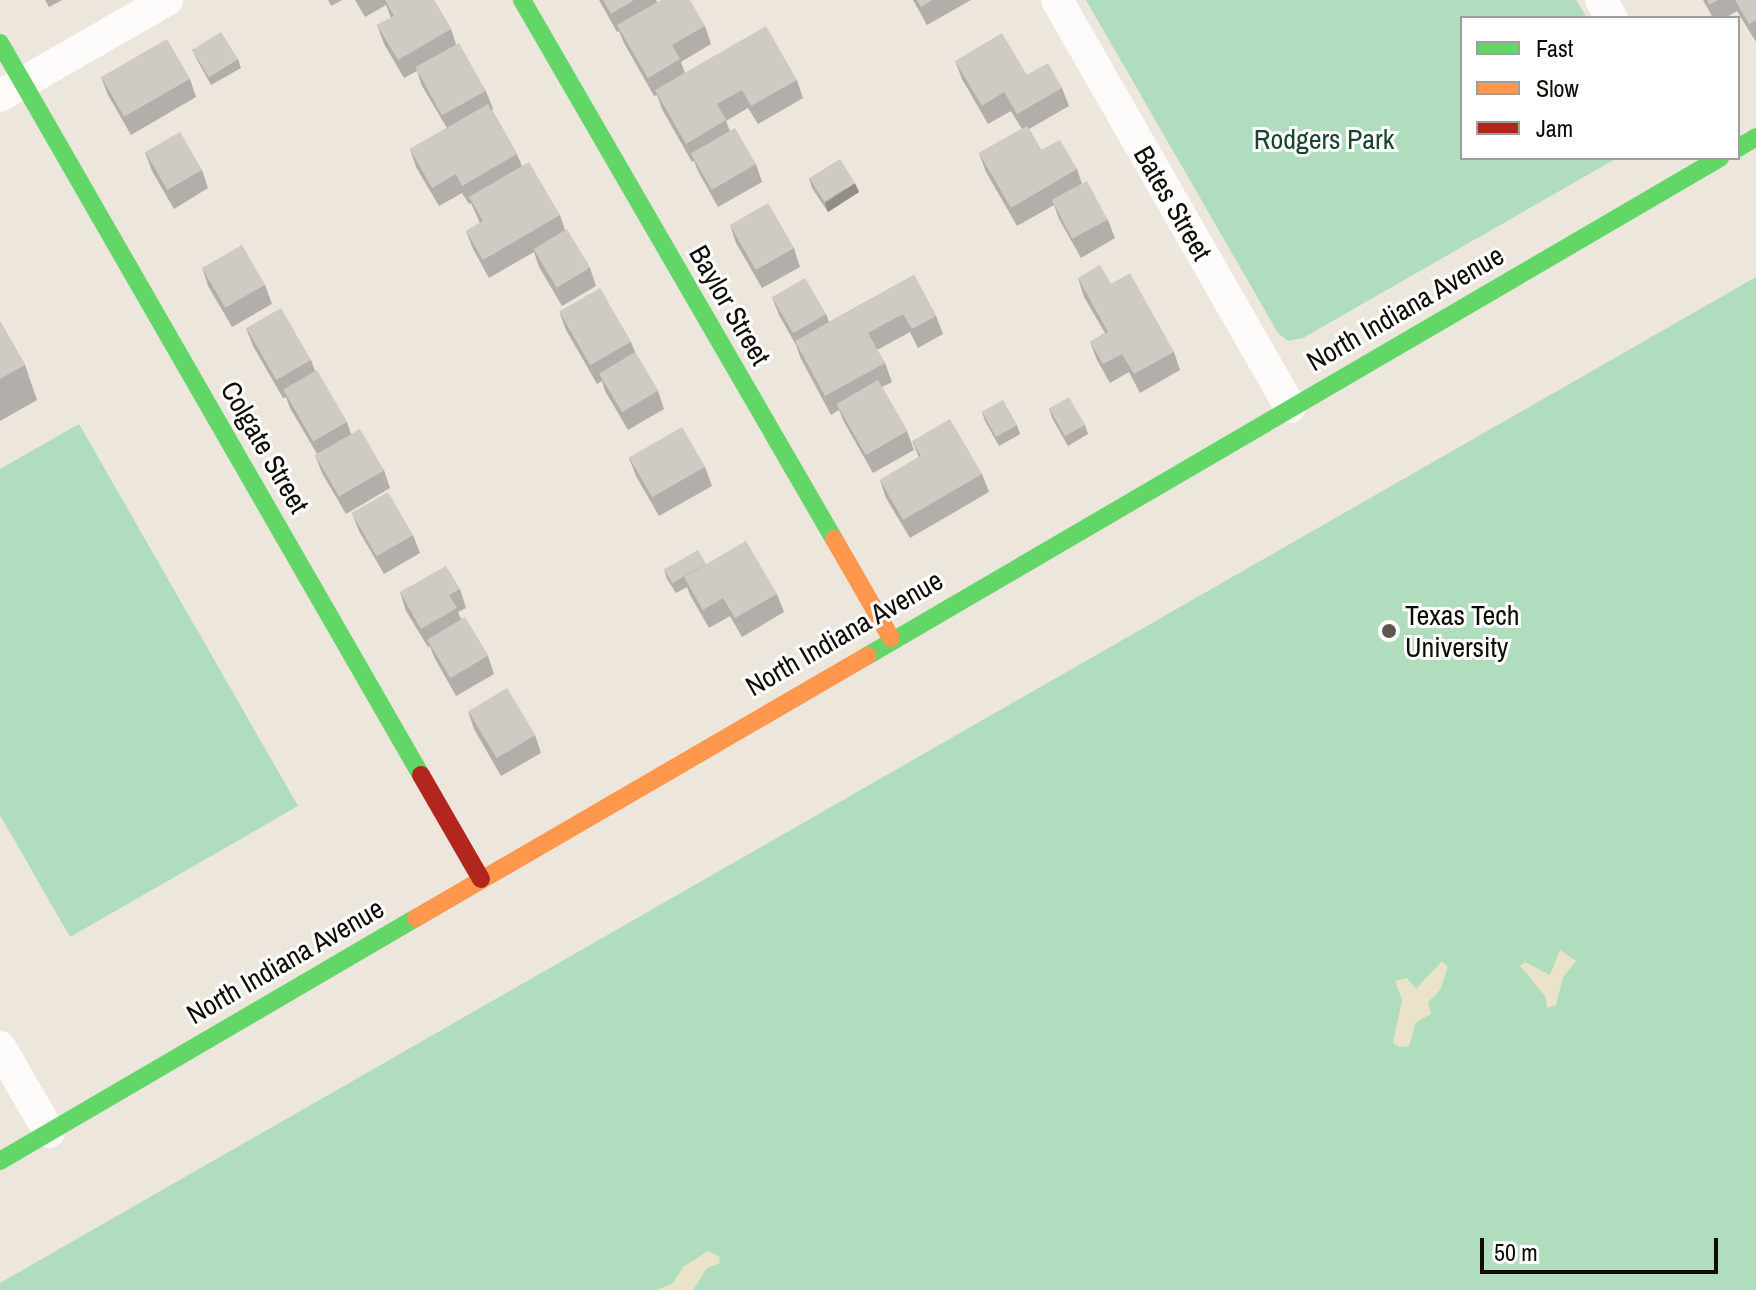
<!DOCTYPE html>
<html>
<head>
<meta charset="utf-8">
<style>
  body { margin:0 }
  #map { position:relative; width:1756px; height:1290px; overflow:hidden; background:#ece6dc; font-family:"Archivo Narrow",sans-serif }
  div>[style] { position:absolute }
  .green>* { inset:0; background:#b0ddbd }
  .sand>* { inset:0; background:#eae3c9 }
  .street>* { height:32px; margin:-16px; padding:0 16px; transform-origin:16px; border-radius:16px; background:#fcfbfa }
  .fast>* { height:18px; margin:-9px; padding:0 9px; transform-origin:9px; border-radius:9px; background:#63d668 }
  .slow>* { height:18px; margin:-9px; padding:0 9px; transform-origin:9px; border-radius:9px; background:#ff974d }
  .jam>* { height:18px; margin:-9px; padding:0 9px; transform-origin:9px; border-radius:9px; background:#b3261e }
  .wall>* { inset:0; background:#b3aea9 }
  .shaded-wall>* { inset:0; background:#928d89 }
  .building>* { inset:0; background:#d0cac4; transform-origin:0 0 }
  .dots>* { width:22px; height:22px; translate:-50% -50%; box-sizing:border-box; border:4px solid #fff; border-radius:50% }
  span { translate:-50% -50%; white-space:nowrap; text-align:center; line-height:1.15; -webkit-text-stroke:6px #fff; paint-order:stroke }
  .park-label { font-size:28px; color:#19442e }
  .street-label { font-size:28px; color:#0f0c06 }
  .poi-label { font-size:28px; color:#0f0c06 }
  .left { translate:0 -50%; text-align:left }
  .legend { position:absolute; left:1460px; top:16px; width:280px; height:144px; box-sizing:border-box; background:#fff; border:2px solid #9f9e9b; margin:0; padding:10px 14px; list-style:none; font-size:24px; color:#0f0c06 }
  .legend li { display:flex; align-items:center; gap:16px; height:40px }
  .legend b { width:40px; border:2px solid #9f9e9b }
  .scale { position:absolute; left:1480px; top:1238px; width:238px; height:36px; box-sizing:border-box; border:4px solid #0f0c06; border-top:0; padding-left:10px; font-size:24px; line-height:28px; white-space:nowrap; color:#0f0c06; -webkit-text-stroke:6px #fff; paint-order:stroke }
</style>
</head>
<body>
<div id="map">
  <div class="green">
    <div style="clip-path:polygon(1086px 0,1576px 0,1587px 18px,1462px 18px,1462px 158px,1617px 158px,1303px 338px,1288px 341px,1278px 333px)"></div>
    <div style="clip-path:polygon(1756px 277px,1756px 1290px,0 1290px,0 1283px)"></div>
    <div style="clip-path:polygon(79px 424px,298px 806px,70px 937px,0 815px,0 469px)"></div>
  </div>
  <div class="sand">
    <div style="clip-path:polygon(1560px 950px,1576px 961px,1563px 977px,1556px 1005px,1547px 1008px,1545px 996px,1520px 966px,1525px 962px,1550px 975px)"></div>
    <div style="clip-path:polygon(1442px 961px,1448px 967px,1440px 990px,1428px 1002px,1431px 1014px,1416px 1022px,1409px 1046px,1399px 1047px,1393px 1043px,1402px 1000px,1395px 981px,1407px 978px,1416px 989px)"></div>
    <div style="clip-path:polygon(708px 1251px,719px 1256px,720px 1263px,707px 1268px,693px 1290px,656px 1290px,672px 1284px,683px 1267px)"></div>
  </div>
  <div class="street">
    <div style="left:1057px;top:0;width:469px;rotate:60.2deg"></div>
    <div style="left:1601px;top:0;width:21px;rotate:59deg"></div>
    <div style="left:0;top:96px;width:193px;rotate:-29.9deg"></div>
    <div style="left:0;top:1047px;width:98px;rotate:60deg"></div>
  </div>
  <div class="fast">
    <div style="left:522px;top:0;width:623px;rotate:59.94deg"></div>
    <div style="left:0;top:43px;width:844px;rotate:60.1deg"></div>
    <div style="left:1738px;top:148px;width:21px;rotate:-31deg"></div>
    <div style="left:867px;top:656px;width:988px;rotate:-30.28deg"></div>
    <div style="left:0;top:1161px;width:482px;rotate:-30.3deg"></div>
  </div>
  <div class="slow">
    <div style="left:834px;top:539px;width:114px;rotate:60.1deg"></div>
    <div style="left:416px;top:918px;width:522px;rotate:-30.15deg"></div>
  </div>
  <div class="jam">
    <div style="left:421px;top:775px;width:120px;rotate:60deg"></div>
  </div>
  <div class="wall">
    <div style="clip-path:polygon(45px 0,62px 0,49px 7px)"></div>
    <div style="clip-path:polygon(328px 0,342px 0,331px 6px)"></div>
    <div style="clip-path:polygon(355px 0,434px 0,451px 29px,456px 44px,486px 91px,493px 109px,492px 110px,517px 154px,522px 166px,560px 215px,565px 230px,590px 268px,596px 286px,562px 306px,539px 267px,534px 252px,489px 278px,473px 249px,466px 231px,480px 223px,471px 203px,469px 204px,462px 193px,439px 206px,416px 167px,410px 149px,447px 128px,422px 86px,417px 71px,404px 78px,384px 44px,377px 25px,391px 18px,386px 5px,365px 17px)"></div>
    <div style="clip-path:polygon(599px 0,656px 0,657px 2px,705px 26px,711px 44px,681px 62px,685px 73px,797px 80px,803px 98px,758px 124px,748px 108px,726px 121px,730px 131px,756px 164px,762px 182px,718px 207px,698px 171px,694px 161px,692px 162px,662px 109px,657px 95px,654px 96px,624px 43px,619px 31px,617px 32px)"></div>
    <div style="clip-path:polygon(913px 0,971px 0,927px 25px)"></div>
    <div style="clip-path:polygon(1703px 0,1756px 0,1756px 42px,1737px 11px,1725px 18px,1713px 18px)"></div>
    <div style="clip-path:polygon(192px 49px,238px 59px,241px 68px,211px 85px,196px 58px)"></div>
    <div style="clip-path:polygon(955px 61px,1027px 75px,1062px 88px,1069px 106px,1029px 129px,1041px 150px,1077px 169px,1082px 184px,1108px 220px,1115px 238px,1081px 258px,1059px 219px,1054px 205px,1017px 226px,986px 172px,979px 153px,1022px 129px,1011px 111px,988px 124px,962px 79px)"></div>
    <div style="clip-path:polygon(101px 77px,190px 79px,196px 97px,131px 135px,108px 95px)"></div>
    <div style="clip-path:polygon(145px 152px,202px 170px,208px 188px,174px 209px,152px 171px)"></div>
    <div style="clip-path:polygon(809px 178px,859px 192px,828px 212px,812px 188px)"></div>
    <div style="clip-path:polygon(730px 225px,794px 248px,800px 267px,762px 288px,736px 243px)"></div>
    <div style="clip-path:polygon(202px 267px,265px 285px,272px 304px,232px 327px,208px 286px)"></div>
    <div style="clip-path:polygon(914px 275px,936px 316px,943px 334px,918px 348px,910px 332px,877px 350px,885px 363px,892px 382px,882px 387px,907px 431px,914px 450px,873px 473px,844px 422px,839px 410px,831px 415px,801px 359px,796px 345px,779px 315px,772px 297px,826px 314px,829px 322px)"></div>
    <div style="clip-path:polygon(1078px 278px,1111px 284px,1174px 352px,1180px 370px,1140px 393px,1129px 372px,1110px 383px,1097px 360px,1090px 342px,1105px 333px,1084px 297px)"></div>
    <div style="clip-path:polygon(559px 311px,631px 342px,635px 352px,658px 391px,664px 409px,628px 430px,605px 391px,602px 381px,597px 384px,566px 330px)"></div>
    <div style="clip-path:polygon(0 321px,25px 365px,37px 400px,0 421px)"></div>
    <div style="clip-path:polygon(246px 328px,311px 360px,315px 371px,347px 422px,351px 434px,384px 470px,390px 488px,346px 514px,322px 473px,315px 455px,317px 454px,290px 408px,286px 397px,283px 398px,253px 346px)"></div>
    <div style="clip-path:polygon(1049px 408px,1085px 425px,1088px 434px,1068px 446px,1052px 418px)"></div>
    <div style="clip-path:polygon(982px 412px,1017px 425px,1020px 434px,999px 446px,985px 421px)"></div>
    <div style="clip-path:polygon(912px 441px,982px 474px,989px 492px,910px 538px,886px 498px,880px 480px,919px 457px)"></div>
    <div style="clip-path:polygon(629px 458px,705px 467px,712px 486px,659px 516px,636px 476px)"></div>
    <div style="clip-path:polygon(352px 513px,413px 535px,420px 553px,384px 574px,359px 531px)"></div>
    <div style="clip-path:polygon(706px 564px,777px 594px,784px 612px,742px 637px,730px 616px,709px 628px,690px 595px,687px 587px,676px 593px,667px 579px,664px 569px)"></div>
    <div style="clip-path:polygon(460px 589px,466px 608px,458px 612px,461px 619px,488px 656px,494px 674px,456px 696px,434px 657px,430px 646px,428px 647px,406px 611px,400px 592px)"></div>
    <div style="clip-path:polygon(468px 711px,535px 735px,541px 753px,501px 776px,474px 729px)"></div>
  </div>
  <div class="shaded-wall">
    <div style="clip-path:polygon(855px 183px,859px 192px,828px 212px,825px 203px)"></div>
  </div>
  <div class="building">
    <div style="clip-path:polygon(385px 0,434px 0,451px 29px,398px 60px,377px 25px,394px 16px)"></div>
    <div style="clip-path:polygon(603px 0,634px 0,611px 14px)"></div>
    <div style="clip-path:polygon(661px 0,690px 0,705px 26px,672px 45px,680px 59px,648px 78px,617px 25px)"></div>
    <div style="clip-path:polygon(917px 0,932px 0,921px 7px)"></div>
    <div style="clip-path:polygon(1707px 0,1718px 0,1709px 5px)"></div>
    <div style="clip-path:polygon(1735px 0,1756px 0,1756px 20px,1749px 24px)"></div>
    <div style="clip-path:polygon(766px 26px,797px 80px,751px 106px,742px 90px,717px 104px,726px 120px,686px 144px,655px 90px)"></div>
    <div style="left:221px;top:32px;width:32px;height:34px;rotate:58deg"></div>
    <div style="clip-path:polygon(1002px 33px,1027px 75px,1048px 63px,1062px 88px,1017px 114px,1004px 92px,982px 106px,955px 61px)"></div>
    <div style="left:167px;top:39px;width:46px;height:76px;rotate:60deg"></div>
    <div style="left:459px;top:43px;width:55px;height:50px;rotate:61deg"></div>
    <div style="clip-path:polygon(488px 104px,517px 154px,462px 186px,456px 174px,432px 188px,410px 149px)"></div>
    <div style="clip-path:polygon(1027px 126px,1041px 150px,1060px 140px,1077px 169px,1011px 208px,979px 153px)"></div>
    <div style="left:735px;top:128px;width:42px;height:51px;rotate:60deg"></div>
    <div style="left:180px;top:132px;width:44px;height:40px;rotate:60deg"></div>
    <div style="left:840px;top:159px;width:28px;height:36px;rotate:58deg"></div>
    <div style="clip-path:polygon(529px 162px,560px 215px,483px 260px,466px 231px,483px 221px,469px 197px)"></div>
    <div style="left:1087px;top:181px;width:44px;height:40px;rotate:62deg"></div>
    <div style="left:768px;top:203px;width:52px;height:44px;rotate:60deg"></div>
    <div style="left:567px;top:229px;width:45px;height:39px;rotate:59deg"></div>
    <div style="left:242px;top:245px;width:46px;height:46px;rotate:60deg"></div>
    <div style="clip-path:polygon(1100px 265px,1111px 284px,1130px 273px,1174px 352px,1134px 374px,1122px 354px,1103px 364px,1090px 342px,1108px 332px,1078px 278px)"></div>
    <div style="clip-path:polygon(914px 275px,936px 316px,912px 329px,903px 314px,868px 333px,885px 363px,825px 396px,795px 341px)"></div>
    <div style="left:805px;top:278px;width:42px;height:38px;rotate:60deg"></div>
    <div style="left:600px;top:288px;width:62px;height:47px;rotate:60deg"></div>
    <div style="left:281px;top:308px;width:60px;height:40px;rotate:60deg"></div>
    <div style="clip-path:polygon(0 321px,25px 365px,0 379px)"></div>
    <div style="left:635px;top:352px;width:45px;height:42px;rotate:59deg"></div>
    <div style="left:317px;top:370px;width:60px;height:39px;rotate:60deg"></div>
    <div style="left:878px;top:380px;width:59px;height:48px;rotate:60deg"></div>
    <div style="left:1069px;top:397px;width:32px;height:23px;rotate:60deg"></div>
    <div style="left:1003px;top:400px;width:29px;height:24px;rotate:61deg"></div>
    <div style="clip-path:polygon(950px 419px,982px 474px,903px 520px,880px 480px,921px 456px,912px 441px)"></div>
    <div style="left:682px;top:427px;width:46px;height:61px;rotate:60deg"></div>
    <div style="left:360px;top:429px;width:48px;height:52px;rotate:60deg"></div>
    <div style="left:388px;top:492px;width:50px;height:42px;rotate:60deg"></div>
    <div style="clip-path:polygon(746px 541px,777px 594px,735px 618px,723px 598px,703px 610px,684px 577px)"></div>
    <div style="left:698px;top:550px;width:16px;height:39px;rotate:60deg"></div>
    <div style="clip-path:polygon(446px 566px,460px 589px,449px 595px,457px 608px,421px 629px,400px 592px)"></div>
    <div style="left:465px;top:617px;width:45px;height:44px;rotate:59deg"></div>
    <div style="left:507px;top:688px;width:55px;height:45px;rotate:59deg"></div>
  </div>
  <div class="dots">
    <div style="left:1389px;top:631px;background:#5c5851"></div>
  </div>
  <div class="park-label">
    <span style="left:1324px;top:139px">Rodgers Park</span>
  </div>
  <div class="street-label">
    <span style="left:1173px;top:203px;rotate:60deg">Bates Street</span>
    <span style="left:730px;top:305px;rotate:60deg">Baylor Street</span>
    <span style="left:1405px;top:308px;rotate:-30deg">North Indiana Avenue</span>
    <span style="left:265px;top:447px;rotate:60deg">Colgate Street</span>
    <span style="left:844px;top:633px;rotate:-30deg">North Indiana Avenue</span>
    <span style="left:285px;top:961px;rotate:-30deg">North Indiana Avenue</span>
  </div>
  <div class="poi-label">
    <span class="left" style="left:1405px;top:631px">Texas Tech<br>University</span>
  </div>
  <ul class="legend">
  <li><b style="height:10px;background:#63d668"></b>Fast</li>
  <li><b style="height:10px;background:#ff974d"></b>Slow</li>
  <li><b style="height:10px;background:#b3261e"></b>Jam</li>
  </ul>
  <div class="scale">50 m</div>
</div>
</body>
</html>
